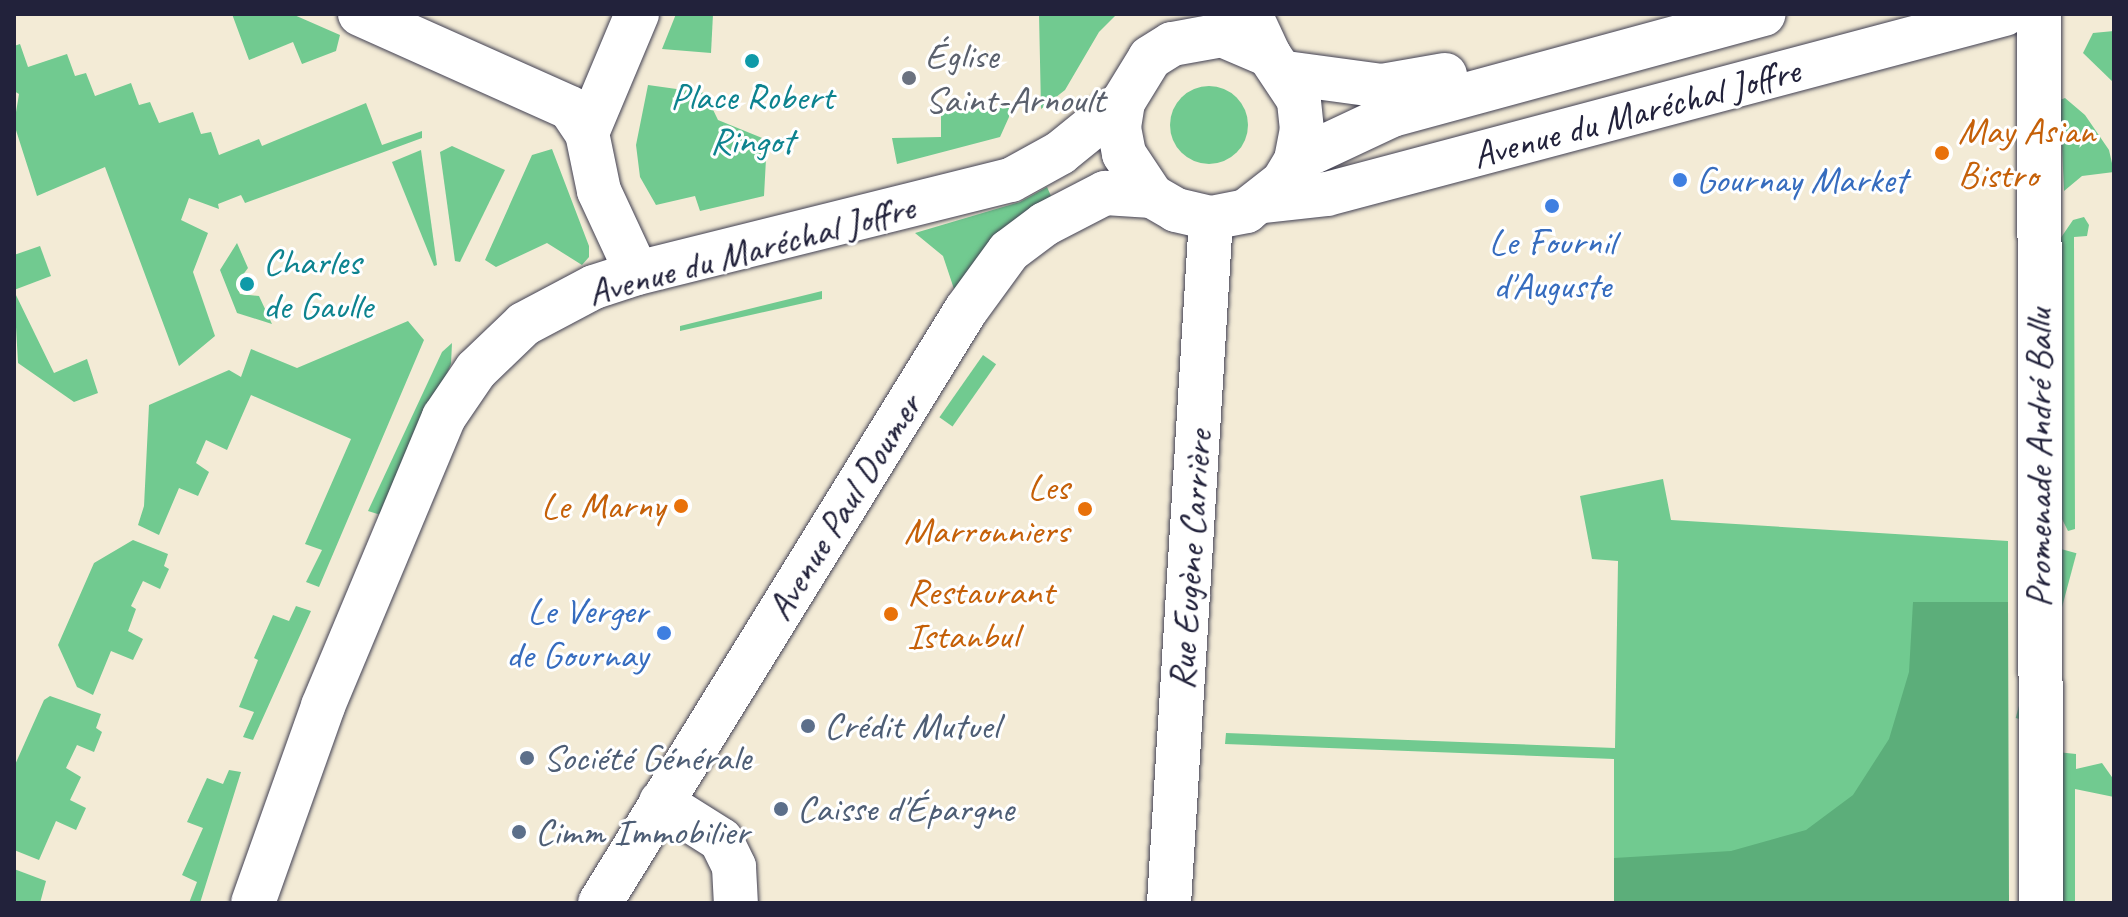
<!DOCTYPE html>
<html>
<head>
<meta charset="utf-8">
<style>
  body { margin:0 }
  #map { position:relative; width:2128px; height:917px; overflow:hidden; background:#f3ebd6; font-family:Caveat,sans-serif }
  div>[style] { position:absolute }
  .green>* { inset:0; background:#71ca90; transform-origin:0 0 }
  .round { border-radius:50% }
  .forest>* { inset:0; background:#5cae7a }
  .roads { filter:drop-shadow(0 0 2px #414052) drop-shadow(0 0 2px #414052) }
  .minor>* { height:44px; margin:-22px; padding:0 22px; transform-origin:22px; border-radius:22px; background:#fff }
  .secondary>* { height:44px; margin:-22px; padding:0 22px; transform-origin:22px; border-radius:22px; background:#fff }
  .dots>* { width:22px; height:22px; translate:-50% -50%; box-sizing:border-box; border:4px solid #fff; border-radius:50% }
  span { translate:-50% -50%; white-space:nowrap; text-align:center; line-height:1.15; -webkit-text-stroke:6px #fff; paint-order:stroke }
  .worship-label { font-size:38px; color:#5b616d }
  .left { translate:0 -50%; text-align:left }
  .culture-label { font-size:38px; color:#0d838f }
  .street-label { font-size:38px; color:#22223b }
  .food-label { font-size:38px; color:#c56008 }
  .right { translate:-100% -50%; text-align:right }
  .shop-label { font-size:38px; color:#366cbe }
  .service-label { font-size:38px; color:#4e5e75 }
  .frame { position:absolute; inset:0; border:16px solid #22223b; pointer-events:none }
</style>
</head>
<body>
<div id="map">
  <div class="green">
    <div style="clip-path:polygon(232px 14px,292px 14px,340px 35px,336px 51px,302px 64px,293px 42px,249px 60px)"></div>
    <div style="clip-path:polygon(676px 14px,713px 14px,711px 53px,662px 49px)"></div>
    <div style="clip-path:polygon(1039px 14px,1117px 14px,1099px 32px,1065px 90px,1041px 109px)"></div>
    <div style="clip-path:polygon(2114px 31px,2114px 83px,2083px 53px,2093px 33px)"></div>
    <div style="clip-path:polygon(20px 44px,28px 67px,67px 54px,75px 76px,86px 73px,95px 96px,131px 83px,139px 105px,150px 102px,159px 123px,193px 112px,201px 134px,211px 132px,219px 155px,259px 139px,262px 146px,366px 103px,382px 145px,422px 131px,422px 138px,245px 203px,241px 195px,218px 204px,219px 209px,189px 198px,181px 220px,208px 233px,193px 272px,215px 336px,179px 366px,105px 167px,37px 196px,14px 124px,19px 94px,14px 91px,14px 46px)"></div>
    <div style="clip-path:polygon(648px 85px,705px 93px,718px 120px,767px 140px,764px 196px,700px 211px,695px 196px,656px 205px,640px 177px,636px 145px)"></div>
    <div class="round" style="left:1170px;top:86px;width:78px;height:78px"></div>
    <div style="clip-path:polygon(2065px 98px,2085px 115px,2109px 150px,2114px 172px,2082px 176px,2064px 191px,2060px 100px)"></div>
    <div style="clip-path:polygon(1009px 100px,1009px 117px,1000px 137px,897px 164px,892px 138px,941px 137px,941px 111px,1002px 106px)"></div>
    <div style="clip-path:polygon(452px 146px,505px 170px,460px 262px,455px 261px,440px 152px)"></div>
    <div style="clip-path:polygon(552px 149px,589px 246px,589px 257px,582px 265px,547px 243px,496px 267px,485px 260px,532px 155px)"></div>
    <div style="clip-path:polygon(421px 150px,437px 265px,434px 266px,392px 162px)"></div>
    <div style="clip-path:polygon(1047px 187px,1051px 196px,1025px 213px,955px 292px,943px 256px,915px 233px,1020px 202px)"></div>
    <div style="clip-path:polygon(2084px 217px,2089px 225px,2087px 236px,2074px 237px,2075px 529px,2068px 531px,2061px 517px,2060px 239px,2073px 220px)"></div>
    <div style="clip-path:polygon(237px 243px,248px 268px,236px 284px,240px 294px,259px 296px,272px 324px,237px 313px,220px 270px)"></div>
    <div style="clip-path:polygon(40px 246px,51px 276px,14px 290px,14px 255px)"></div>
    <div style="clip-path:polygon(14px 291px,54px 373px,87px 359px,98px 393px,74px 402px,18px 363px)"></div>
    <div style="clip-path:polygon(822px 291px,822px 299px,680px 331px,680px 326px)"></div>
    <div style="clip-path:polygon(408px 321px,424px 340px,319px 587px,306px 582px,322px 550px,305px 544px,351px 439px,251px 395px,227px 450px,206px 440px,196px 463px,209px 472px,198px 496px,179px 488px,159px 535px,138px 525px,144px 506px,149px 405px,229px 370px,241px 377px,251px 349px,297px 368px)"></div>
    <div style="clip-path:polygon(452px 343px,451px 364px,384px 516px,368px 511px,442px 352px)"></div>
    <div style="left:983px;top:355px;width:16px;height:76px;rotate:35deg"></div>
    <div style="clip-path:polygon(1663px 479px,1671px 520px,2008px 541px,2008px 903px,1614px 903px,1614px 759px,1225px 744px,1226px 733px,1615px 748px,1618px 561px,1592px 559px,1580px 496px)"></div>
    <div style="clip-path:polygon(133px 540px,168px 554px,164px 566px,169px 569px,160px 589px,143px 581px,131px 606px,136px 609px,128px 631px,143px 639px,133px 660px,111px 651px,93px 695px,77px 687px,58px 645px,94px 563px)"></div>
    <div style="left:2061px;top:549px;width:16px;height:175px;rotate:15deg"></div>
    <div style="clip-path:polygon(296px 606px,311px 611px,253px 740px,243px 737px,254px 712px,239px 707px,258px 660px,254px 658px,273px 615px,289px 621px)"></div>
    <div style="clip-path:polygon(50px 696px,101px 714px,96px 728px,102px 732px,94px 752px,77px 745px,66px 768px,81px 777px,70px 800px,86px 808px,76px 830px,56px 821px,39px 860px,14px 850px,14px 767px,44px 700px)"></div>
    <div style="clip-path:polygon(2057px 752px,2076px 754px,2076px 769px,2102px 763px,2114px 780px,2114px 797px,2075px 789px,2075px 903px,2058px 903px)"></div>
    <div style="clip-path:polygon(229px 770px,241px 772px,200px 903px,189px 903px,197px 882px,182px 875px,203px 828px,187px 822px,207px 778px,223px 784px)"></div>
    <div style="clip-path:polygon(14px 869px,46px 881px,40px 903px,14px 903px)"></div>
  </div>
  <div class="forest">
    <div style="clip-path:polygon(1913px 602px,2008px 602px,2009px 903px,1614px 903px,1614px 858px,1731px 851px,1806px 830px,1853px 795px,1889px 739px,1909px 672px)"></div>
  </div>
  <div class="roads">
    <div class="minor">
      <div style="left:360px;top:14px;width:230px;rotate:24.1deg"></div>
      <div style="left:570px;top:108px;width:30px;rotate:56deg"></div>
      <div style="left:587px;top:133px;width:59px;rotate:78.3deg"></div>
      <div style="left:599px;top:191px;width:90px;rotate:65.1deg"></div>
      <div style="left:1250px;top:14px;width:45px;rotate:65.1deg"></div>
      <div style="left:2039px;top:14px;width:889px;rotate:89.87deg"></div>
      <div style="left:587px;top:133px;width:129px;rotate:-67.2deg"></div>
      <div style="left:1264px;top:201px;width:63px;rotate:-6.3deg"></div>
      <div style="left:1327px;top:194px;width:701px;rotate:-14.87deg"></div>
      <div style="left:661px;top:802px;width:71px;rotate:32.3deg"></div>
      <div style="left:721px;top:840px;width:30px;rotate:64deg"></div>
      <div style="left:734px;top:867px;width:36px;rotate:87deg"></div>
      <div style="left:1169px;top:903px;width:686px;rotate:-86.49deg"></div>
    </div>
    <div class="secondary">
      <div style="left:1286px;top:73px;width:97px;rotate:7.7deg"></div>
      <div style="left:1382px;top:86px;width:64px;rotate:-9.9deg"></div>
      <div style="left:1296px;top:160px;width:106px;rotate:-25.1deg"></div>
      <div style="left:1392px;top:115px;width:385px;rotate:-15.2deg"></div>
      <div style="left:253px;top:903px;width:209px;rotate:-70.4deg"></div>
      <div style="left:323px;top:706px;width:313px;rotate:-67.3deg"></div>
      <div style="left:444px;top:417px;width:57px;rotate:-55.8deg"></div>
      <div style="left:476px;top:370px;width:66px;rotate:-43.8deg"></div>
      <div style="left:524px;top:324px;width:79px;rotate:-27.9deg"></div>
      <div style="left:594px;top:287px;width:45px;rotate:-18deg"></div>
      <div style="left:637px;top:273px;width:385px;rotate:-14deg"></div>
      <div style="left:1011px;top:180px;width:56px;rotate:-28.9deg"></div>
      <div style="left:1060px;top:153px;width:81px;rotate:-39deg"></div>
      <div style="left:600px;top:903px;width:697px;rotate:-58.32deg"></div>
      <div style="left:966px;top:310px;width:73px;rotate:-53.9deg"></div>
      <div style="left:1009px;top:251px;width:45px;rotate:-36.9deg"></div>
      <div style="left:1045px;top:224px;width:68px;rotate:-27.3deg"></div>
      <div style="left:1105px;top:193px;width:47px;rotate:3.7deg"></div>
      <div style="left:1152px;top:196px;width:28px;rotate:30deg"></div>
      <div style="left:1176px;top:210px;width:36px;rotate:13deg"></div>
      <div style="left:1211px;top:218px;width:36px;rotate:-11deg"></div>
      <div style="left:1246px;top:211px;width:47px;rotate:-38.1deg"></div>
      <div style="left:1283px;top:182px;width:26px;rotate:-59deg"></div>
      <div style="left:1296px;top:160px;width:31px;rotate:-79deg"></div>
      <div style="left:1302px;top:130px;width:30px;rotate:-96deg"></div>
      <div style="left:1299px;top:100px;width:54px;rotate:-123.7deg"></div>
      <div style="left:1269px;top:55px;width:51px;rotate:-156.9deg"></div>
      <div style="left:1222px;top:35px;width:51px;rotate:169.8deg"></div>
      <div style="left:1172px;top:44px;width:26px;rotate:148deg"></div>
      <div style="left:1150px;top:58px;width:52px;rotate:121.5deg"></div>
      <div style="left:1123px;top:102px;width:26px;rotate:99deg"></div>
      <div style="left:1119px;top:128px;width:26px;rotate:79deg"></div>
      <div style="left:1124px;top:154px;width:50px;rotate:56.3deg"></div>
    </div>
  </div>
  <div class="dots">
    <div style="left:752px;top:61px;background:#0f9aa8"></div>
    <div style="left:909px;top:78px;background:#6b7280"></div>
    <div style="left:1942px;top:153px;background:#e8710a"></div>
    <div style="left:1680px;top:180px;background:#3f7fe0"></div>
    <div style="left:1552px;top:206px;background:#3f7fe0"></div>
    <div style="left:247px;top:284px;background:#0f9aa8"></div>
    <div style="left:681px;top:506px;background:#e8710a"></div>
    <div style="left:1085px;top:509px;background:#e8710a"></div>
    <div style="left:891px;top:614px;background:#e8710a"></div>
    <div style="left:664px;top:633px;background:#3f7fe0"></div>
    <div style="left:808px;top:726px;background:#5c6f8a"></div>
    <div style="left:527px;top:758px;background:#5c6f8a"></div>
    <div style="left:781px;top:809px;background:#5c6f8a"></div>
    <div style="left:519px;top:832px;background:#5c6f8a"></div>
  </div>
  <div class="worship-label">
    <span class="left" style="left:925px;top:78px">Église<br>Saint-Arnoult</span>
  </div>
  <div class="culture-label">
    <span style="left:752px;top:119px">Place Robert<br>Ringot</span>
    <span class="left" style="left:263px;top:284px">Charles<br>de Gaulle</span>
  </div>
  <div class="street-label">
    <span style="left:1636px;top:113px;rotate:-15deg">Avenue du Maréchal Joffre</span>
    <span style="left:751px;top:250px;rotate:-15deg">Avenue du Maréchal Joffre</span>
    <span style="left:2039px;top:458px;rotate:-90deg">Promenade André Ballu</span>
    <span style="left:844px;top:507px;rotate:-58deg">Avenue Paul Doumer</span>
    <span style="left:1190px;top:560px;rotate:-86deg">Rue Eugène Carrière</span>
  </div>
  <div class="food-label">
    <span class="left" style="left:1958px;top:153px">May Asian<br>Bistro</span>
    <span class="right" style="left:1069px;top:509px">Les<br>Marronniers</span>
    <span class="right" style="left:665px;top:506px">Le Marny</span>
    <span class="left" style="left:907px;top:614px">Restaurant<br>Istanbul</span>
  </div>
  <div class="shop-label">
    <span class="left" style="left:1696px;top:180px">Gournay Market</span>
    <span style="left:1552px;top:264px">Le Fournil<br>d'Auguste</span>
    <span class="right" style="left:648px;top:633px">Le Verger<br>de Gournay</span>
  </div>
  <div class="service-label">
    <span class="left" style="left:824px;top:726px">Crédit Mutuel</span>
    <span class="left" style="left:543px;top:758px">Société Générale</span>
    <span class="left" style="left:797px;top:809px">Caisse d'Épargne</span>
    <span class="left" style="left:535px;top:832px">Cimm Immobilier</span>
  </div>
  <div class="frame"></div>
</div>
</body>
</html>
